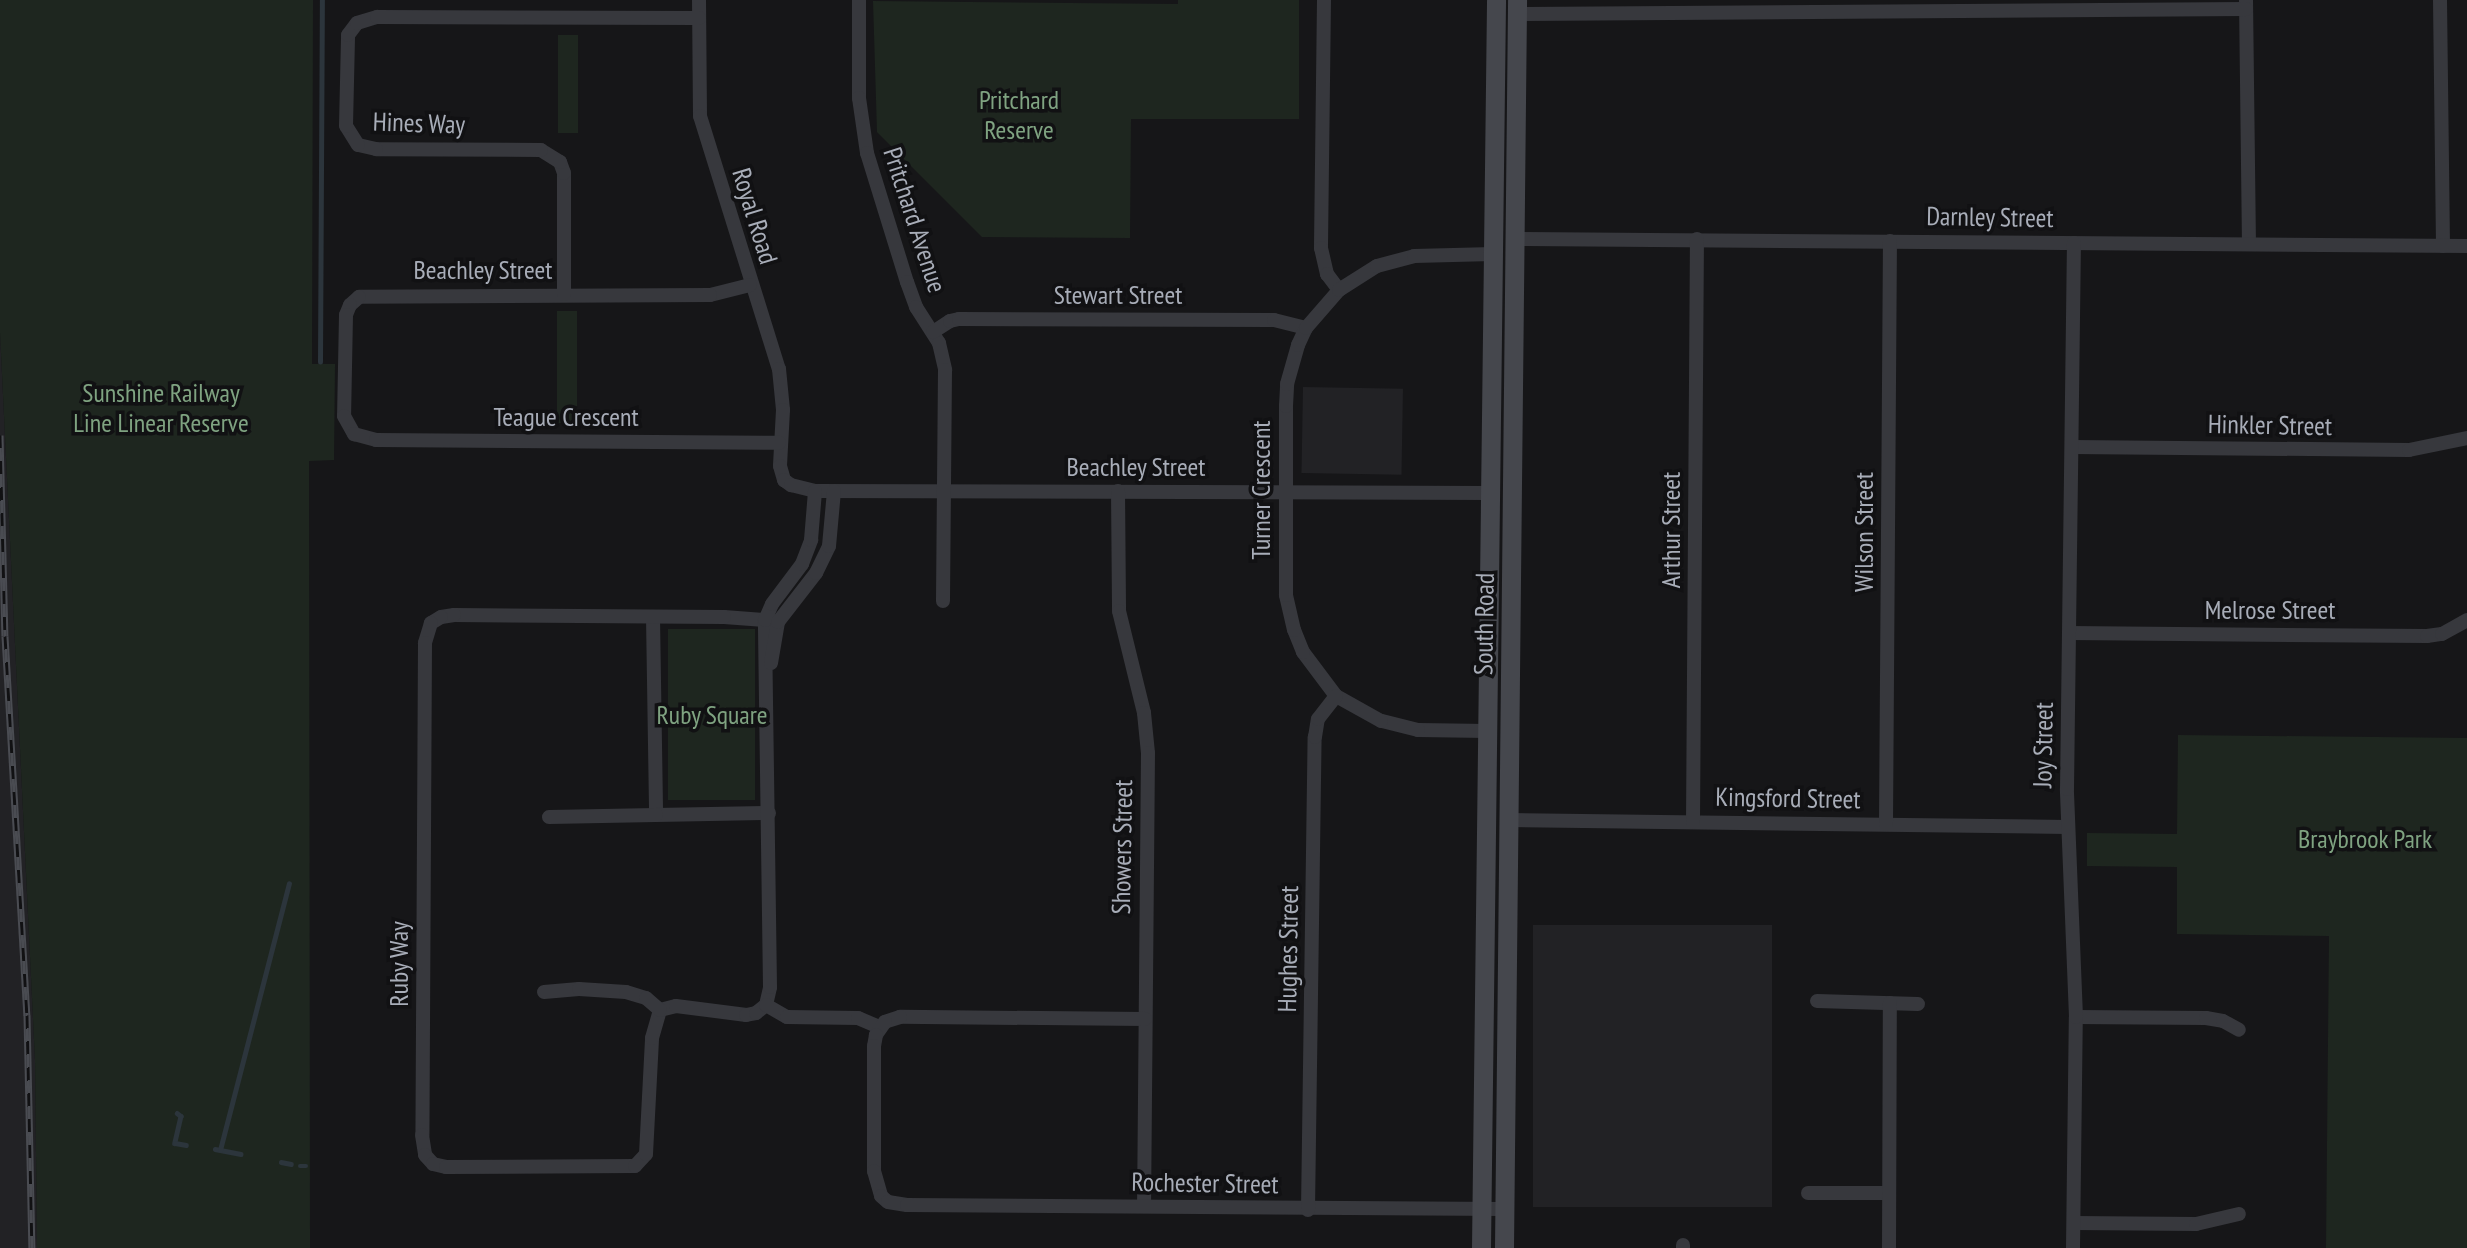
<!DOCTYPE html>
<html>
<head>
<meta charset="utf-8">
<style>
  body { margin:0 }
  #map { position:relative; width:2467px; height:1248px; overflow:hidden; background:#161618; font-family:"PT Sans Narrow",sans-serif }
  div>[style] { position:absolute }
  .built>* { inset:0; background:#222225; transform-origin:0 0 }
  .green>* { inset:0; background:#1e261f; transform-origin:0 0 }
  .stream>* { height:4.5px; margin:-2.25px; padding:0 2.25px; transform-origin:2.25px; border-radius:2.25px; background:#2c353c }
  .street>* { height:14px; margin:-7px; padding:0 7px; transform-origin:7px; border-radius:7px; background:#37383d }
  .secondary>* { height:19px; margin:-9.5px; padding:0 9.5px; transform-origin:9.5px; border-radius:9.5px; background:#45474d }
  .rail>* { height:7px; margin-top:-3.5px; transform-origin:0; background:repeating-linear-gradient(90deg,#111113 0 13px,#4a4c52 0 26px); box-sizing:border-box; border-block:2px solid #4a4c52 }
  span { translate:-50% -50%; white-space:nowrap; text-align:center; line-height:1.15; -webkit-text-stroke:7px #111113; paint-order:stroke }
  .park-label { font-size:26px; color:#7fa381 }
  .street-label { font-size:26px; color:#a8adb8 }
</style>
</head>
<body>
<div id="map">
  <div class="built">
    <div style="clip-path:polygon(0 332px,35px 1060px,37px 1248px,0 1248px)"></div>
    <div style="left:1303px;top:387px;width:100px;height:86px;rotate:1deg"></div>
    <div style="left:1533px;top:925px;width:239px;height:282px"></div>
  </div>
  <div class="green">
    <div style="clip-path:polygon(0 0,313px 0,312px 364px,335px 364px,334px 460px,309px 461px,310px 1248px,37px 1248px,35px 1060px,0 332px)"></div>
    <div style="clip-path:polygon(1178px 0,1299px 0,1299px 119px,1131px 119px,1130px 238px,982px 237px,877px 132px,873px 1px,1178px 4px)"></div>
    <div style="left:558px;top:35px;width:20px;height:98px"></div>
    <div style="left:557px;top:311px;width:20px;height:112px"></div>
    <div style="left:755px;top:629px;width:171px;height:87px;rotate:90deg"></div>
    <div style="clip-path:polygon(2178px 735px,2467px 738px,2467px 1248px,2326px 1248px,2329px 936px,2177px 934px,2177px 867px,2087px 866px,2087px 833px,2177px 834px)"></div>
  </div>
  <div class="stream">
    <div style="left:320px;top:362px;width:362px;rotate:-89.7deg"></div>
    <div style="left:177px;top:1113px;width:5px;rotate:37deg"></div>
    <div style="left:181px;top:1116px;width:28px;rotate:103deg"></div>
    <div style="left:175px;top:1143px;width:11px;rotate:10deg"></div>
    <div style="left:215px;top:1149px;width:26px;rotate:11deg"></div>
    <div style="left:220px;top:1150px;width:275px;rotate:-75.5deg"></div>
    <div style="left:281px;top:1162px;width:10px;rotate:11deg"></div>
    <div style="left:300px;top:1166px;width:6px"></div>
  </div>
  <div class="street">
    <div style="left:699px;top:0;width:116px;rotate:89.5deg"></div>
    <div style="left:700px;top:116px;width:265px;rotate:72.7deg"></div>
    <div style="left:779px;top:369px;width:41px;rotate:84.4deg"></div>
    <div style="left:783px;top:410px;width:56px;rotate:93.1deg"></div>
    <div style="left:780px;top:466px;width:15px;rotate:74deg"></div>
    <div style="left:784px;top:480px;width:9px;rotate:36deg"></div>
    <div style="left:791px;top:485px;width:25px;rotate:14deg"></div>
    <div style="left:815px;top:491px;width:675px;rotate:0.17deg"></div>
    <div style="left:859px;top:0;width:98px;rotate:90deg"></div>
    <div style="left:859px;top:98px;width:56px;rotate:81.7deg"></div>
    <div style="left:867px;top:153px;width:135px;rotate:72.8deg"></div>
    <div style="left:907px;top:282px;width:27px;rotate:70deg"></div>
    <div style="left:916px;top:307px;width:43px;rotate:57.4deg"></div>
    <div style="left:939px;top:343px;width:28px;rotate:77deg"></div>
    <div style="left:945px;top:370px;width:231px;rotate:90.5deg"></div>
    <div style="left:1324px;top:0;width:248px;rotate:90.7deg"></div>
    <div style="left:1321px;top:248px;width:27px;rotate:77deg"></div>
    <div style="left:1327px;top:274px;width:20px;rotate:53deg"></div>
    <div style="left:2246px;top:0;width:244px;rotate:89.3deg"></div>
    <div style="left:2440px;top:0;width:246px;rotate:89.3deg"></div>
    <div style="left:1517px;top:14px;width:729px;rotate:-0.39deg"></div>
    <div style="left:1515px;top:239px;width:952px;rotate:0.42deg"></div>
    <div style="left:750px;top:285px;width:41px;rotate:166deg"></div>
    <div style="left:710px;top:295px;width:351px;rotate:179.7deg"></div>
    <div style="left:359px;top:297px;width:12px;rotate:138deg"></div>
    <div style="left:350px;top:305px;width:11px;rotate:112deg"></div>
    <div style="left:346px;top:315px;width:101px;rotate:91.1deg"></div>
    <div style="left:344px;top:416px;width:21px;rotate:61deg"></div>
    <div style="left:354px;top:434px;width:23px;rotate:15deg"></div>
    <div style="left:376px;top:440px;width:403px;rotate:0.4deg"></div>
    <div style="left:564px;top:294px;width:121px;rotate:-90deg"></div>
    <div style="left:564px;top:173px;width:12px;rotate:-110deg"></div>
    <div style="left:560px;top:162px;width:22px;rotate:-148deg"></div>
    <div style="left:541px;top:150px;width:165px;rotate:-179.7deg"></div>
    <div style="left:376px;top:149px;width:18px;rotate:-167deg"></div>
    <div style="left:358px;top:145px;width:22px;rotate:-122deg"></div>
    <div style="left:346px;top:126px;width:91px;rotate:-88.7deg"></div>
    <div style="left:348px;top:35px;width:15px;rotate:-53deg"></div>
    <div style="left:357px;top:23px;width:21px;rotate:-17deg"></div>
    <div style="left:377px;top:17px;width:322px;rotate:0.2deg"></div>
    <div style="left:933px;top:332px;width:20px;rotate:-33deg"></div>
    <div style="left:950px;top:321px;width:9px;rotate:-13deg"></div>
    <div style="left:959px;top:319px;width:315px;rotate:0.2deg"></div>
    <div style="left:1274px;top:320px;width:33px;rotate:14deg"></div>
    <div style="left:2072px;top:447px;width:337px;rotate:0.5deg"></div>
    <div style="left:2409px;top:450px;width:59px;rotate:-11.7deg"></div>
    <div style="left:1118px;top:491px;width:120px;rotate:89.5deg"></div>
    <div style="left:1119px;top:611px;width:105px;rotate:76.2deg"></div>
    <div style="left:1144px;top:713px;width:40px;rotate:84.3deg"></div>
    <div style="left:1148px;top:753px;width:453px;rotate:90.5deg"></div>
    <div style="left:653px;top:617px;width:198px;rotate:89.1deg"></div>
    <div style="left:656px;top:815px;width:113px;rotate:-1deg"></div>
    <div style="left:778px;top:622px;width:13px;rotate:-171deg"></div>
    <div style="left:765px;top:620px;width:41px;rotate:-175.8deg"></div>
    <div style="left:724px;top:617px;width:270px;rotate:-179.6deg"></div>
    <div style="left:454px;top:615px;width:13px;rotate:171deg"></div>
    <div style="left:441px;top:617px;width:12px;rotate:149deg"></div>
    <div style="left:431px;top:623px;width:21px;rotate:107deg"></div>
    <div style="left:425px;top:643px;width:492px;rotate:90.3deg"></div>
    <div style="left:422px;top:1135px;width:20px;rotate:81deg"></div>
    <div style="left:425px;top:1155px;width:12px;rotate:48deg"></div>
    <div style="left:433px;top:1164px;width:13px;rotate:13deg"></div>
    <div style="left:446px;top:1167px;width:189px;rotate:-0.3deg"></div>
    <div style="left:635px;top:1166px;width:16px;rotate:-47deg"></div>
    <div style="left:646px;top:1154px;width:116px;rotate:-87deg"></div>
    <div style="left:652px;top:1038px;width:29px;rotate:-74deg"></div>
    <div style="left:660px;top:1010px;width:16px;rotate:-14deg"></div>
    <div style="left:676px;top:1006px;width:71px;rotate:7.3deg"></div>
    <div style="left:746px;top:1015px;width:10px;rotate:-11deg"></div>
    <div style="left:756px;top:1013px;width:13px;rotate:-39deg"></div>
    <div style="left:766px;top:1005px;width:18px;rotate:-77deg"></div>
    <div style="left:770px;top:987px;width:367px;rotate:-90.8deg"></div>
    <div style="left:765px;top:620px;width:17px;rotate:-66deg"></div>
    <div style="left:772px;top:604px;width:50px;rotate:-53.1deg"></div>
    <div style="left:802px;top:564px;width:26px;rotate:-69deg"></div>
    <div style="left:811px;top:540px;width:49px;rotate:-85.3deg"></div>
    <div style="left:2069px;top:633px;width:358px;rotate:0.5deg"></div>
    <div style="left:2427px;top:636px;width:15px;rotate:-8deg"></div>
    <div style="left:2442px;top:634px;width:29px;rotate:-29deg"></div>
    <div style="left:771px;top:663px;width:42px;rotate:-80.3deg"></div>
    <div style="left:778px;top:622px;width:62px;rotate:-52.2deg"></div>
    <div style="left:816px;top:573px;width:30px;rotate:-64deg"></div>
    <div style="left:829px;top:546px;width:55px;rotate:-84.8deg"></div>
    <div style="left:1487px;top:731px;width:69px;rotate:-179.2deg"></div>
    <div style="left:1418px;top:730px;width:38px;rotate:-166deg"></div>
    <div style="left:1381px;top:721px;width:51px;rotate:-150.9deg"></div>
    <div style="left:1336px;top:696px;width:55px;rotate:-126.9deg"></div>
    <div style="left:1303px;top:652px;width:24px;rotate:-112deg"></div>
    <div style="left:1294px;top:630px;width:36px;rotate:-103deg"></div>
    <div style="left:1286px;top:595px;width:189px;rotate:-90deg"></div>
    <div style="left:1286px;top:406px;width:22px;rotate:-87deg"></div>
    <div style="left:1287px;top:384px;width:41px;rotate:-74.2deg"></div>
    <div style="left:1298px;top:345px;width:19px;rotate:-65deg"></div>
    <div style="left:1306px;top:328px;width:50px;rotate:-49deg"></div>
    <div style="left:1339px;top:290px;width:45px;rotate:-32.3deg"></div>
    <div style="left:1377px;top:266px;width:38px;rotate:-15deg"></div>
    <div style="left:1414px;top:256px;width:79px;rotate:-1.5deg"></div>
    <div style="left:549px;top:817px;width:107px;rotate:-1.1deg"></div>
    <div style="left:1508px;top:820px;width:559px;rotate:0.72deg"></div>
    <div style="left:1693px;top:822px;width:583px;rotate:-89.61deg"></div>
    <div style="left:1886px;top:824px;width:583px;rotate:-89.61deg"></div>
    <div style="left:544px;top:992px;width:35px;rotate:-5deg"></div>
    <div style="left:579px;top:989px;width:47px;rotate:3.7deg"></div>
    <div style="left:626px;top:992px;width:21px;rotate:17deg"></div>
    <div style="left:646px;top:998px;width:18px;rotate:41deg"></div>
    <div style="left:1817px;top:1001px;width:101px;rotate:1.7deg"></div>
    <div style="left:766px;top:1005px;width:24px;rotate:30deg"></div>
    <div style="left:787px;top:1017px;width:71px;rotate:0.8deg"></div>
    <div style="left:858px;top:1018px;width:23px;rotate:23deg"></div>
    <div style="left:2076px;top:1017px;width:130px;rotate:0.4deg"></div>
    <div style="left:2206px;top:1018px;width:17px;rotate:10deg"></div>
    <div style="left:2223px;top:1021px;width:18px;rotate:29deg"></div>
    <div style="left:1145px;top:1019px;width:245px;rotate:-179.5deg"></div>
    <div style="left:900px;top:1017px;width:16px;rotate:162deg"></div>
    <div style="left:885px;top:1022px;width:16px;rotate:125deg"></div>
    <div style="left:876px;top:1035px;width:11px;rotate:100deg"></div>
    <div style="left:874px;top:1046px;width:125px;rotate:90deg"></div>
    <div style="left:874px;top:1171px;width:26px;rotate:74deg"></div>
    <div style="left:881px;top:1196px;width:9px;rotate:41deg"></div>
    <div style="left:888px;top:1202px;width:19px;rotate:9deg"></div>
    <div style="left:907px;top:1205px;width:596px;rotate:0.38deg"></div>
    <div style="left:1808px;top:1193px;width:81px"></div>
    <div style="left:1308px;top:1210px;width:473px;rotate:-89.2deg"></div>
    <div style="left:1315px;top:737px;width:18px;rotate:-81deg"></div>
    <div style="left:1318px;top:719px;width:29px;rotate:-52deg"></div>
    <div style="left:2074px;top:1223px;width:122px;rotate:0.5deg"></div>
    <div style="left:2196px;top:1224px;width:44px;rotate:-13.1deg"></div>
    <div style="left:1683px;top:1248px;width:3px;rotate:-90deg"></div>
    <div style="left:1889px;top:1248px;width:245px;rotate:-89.8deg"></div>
    <div style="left:2073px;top:1248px;width:231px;rotate:-89.3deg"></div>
    <div style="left:2076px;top:1017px;width:228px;rotate:-92.3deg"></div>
    <div style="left:2067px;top:789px;width:546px;rotate:-89.27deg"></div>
  </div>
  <div class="secondary">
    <div style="left:1481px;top:1248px;width:1248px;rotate:-89.31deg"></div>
    <div style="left:1504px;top:1248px;width:1248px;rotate:-89.4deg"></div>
  </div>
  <div class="rail">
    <div style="left:0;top:435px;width:201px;rotate:88.6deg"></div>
    <div style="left:5px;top:636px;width:380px;rotate:86.7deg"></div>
    <div style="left:27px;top:1015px;width:233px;rotate:88.8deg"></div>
  </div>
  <div class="park-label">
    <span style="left:1019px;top:115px">Pritchard<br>Reserve</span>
    <span style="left:161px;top:408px">Sunshine Railway<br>Line Linear Reserve</span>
    <span style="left:712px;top:715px">Ruby Square</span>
    <span style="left:2365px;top:839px">Braybrook Park</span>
  </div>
  <div class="street-label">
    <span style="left:419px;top:123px;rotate:2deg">Hines Way</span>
    <span style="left:755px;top:216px;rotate:73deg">Royal Road</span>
    <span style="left:1990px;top:217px;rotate:1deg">Darnley Street</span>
    <span style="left:915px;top:220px;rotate:72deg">Pritchard Avenue</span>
    <span style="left:483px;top:270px">Beachley Street</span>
    <span style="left:1118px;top:295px">Stewart Street</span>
    <span style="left:566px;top:417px">Teague Crescent</span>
    <span style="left:2270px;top:425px;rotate:1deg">Hinkler Street</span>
    <span style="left:1136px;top:467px">Beachley Street</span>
    <span style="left:1261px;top:490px;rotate:-90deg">Turner Crescent</span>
    <span style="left:1671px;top:530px;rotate:-90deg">Arthur Street</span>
    <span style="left:1864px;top:532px;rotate:-90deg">Wilson Street</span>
    <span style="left:2270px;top:610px">Melrose Street</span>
    <span style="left:1484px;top:624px;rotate:-89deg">South Road</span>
    <span style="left:2043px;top:745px;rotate:-89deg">Joy Street</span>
    <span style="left:1788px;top:798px;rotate:1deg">Kingsford Street</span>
    <span style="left:1122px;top:847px;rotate:-89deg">Showers Street</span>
    <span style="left:1288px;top:949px;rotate:-89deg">Hughes Street</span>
    <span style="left:399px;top:964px;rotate:-90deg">Ruby Way</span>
    <span style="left:1205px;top:1183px;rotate:1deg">Rochester Street</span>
  </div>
</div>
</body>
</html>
